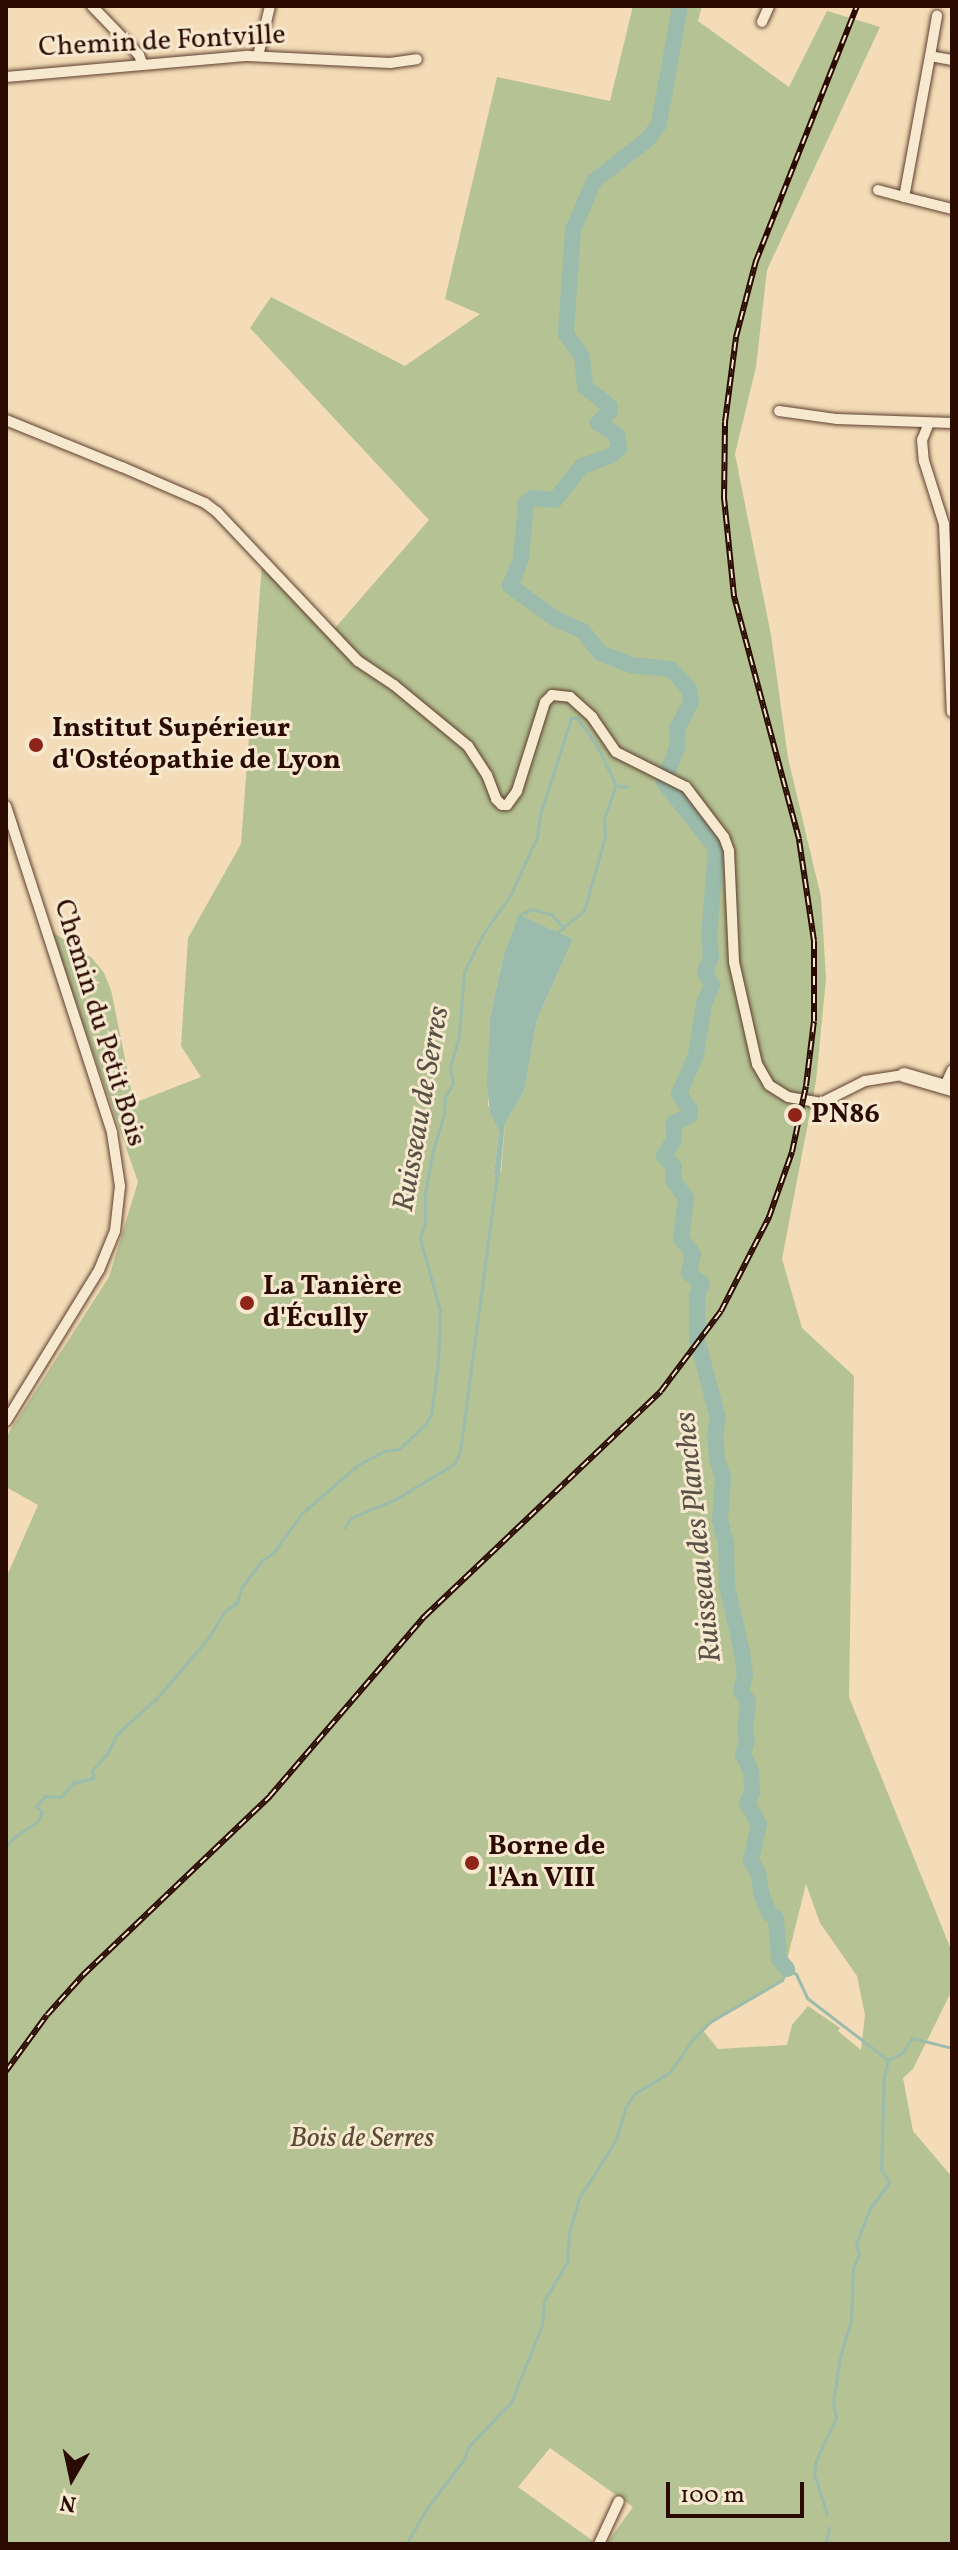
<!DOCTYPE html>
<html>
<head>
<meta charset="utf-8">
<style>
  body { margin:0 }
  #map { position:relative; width:958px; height:2550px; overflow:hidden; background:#f3dcb7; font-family:Vollkorn,serif }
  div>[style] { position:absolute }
  .green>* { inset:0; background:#b5c293 }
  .water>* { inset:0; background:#9bbcac }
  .stream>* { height:3px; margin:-1.5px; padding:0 1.5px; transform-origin:1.5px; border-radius:1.5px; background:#9bbcac }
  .river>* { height:16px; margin:-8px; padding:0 8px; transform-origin:8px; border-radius:8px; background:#9bbcac }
  .roads { filter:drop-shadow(0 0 2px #5d3e2e) drop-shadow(0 0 2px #5d3e2e) }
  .street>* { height:10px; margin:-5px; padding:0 5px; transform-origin:5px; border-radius:5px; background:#f7e8d0 }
  .secondary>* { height:14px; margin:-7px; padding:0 7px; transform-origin:7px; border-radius:7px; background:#f7e8d0 }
  .rail>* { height:6px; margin-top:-3px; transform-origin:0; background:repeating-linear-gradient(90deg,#f7e8d0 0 9px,#2b0a01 0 18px); box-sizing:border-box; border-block:2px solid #2b0a01 }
  .dots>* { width:22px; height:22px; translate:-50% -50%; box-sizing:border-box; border:4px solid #f7e8d0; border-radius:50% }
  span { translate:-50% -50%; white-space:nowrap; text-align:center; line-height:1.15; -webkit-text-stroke:6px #f7e8d0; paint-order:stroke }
  .street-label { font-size:28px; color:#2b0a01 }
  .poi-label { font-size:28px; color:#2b0a01; font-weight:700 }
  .left { translate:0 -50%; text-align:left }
  .park-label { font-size:28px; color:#5b4a34; font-style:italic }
  .water-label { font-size:30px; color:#585145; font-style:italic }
  .frame { position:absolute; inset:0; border:8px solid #2b0a01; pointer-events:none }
  .north { position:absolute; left:32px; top:2438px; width:80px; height:80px; -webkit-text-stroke:6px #f7e8d0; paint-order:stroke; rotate:189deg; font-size:22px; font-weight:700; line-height:32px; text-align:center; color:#2b0a01 }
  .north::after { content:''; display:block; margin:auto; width:28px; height:36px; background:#2b0a01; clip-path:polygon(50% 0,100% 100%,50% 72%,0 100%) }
  .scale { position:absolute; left:666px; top:2482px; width:138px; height:36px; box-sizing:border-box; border:4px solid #2b0a01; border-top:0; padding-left:10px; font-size:24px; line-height:28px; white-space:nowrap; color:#2b0a01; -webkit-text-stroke:6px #f7e8d0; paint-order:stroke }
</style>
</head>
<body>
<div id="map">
  <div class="green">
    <div style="clip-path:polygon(evenodd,633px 6px,702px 6px,698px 21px,789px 87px,827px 11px,880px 27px,767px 270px,756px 367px,735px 454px,771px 635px,788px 758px,821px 897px,826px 979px,816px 1081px,782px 1259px,802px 1328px,854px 1376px,849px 1697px,952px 1952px,952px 1990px,913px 2069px,903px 2078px,913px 2131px,952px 2177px,952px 2544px,606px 2544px,633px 2507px,550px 2448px,518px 2487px,593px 2541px,590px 2544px,6px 2544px,6px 1578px,38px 1505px,6px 1487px,6px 1437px,109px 1277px,138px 1182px,51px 931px,92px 958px,104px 973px,111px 990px,134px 1103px,201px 1077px,181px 1046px,188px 938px,241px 844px,262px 564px,335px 628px,429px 520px,250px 328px,271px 297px,405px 366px,480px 314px,445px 299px,497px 77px,610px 101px,633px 6px,520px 916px,573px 939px,537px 1020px,524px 1092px,505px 1123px,501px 1173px,494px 1173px,499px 1131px,488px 1105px,490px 1017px,503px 957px,520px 916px,633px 6px,806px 1884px,820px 1923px,857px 1976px,865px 2015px,861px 2050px,838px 2031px,840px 2028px,808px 2006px,792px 2025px,787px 2045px,718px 2049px,702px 2029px,782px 1980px,806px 1884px)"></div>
  </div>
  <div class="water">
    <div style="clip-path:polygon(519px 915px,573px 939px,537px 1020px,524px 1092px,505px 1123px,500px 1175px,497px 1176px,494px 1173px,499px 1131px,490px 1113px,487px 1085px,490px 1017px,503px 957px)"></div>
  </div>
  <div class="stream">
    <div style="left:519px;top:915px;width:14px;rotate:-25deg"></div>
    <div style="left:532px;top:909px;width:20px;rotate:15deg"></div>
    <div style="left:551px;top:914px;width:16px;rotate:47deg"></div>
    <div style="left:554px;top:935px;width:38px;rotate:-39deg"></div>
    <div style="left:584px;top:911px;width:77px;rotate:-74.2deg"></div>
    <div style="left:605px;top:837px;width:18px;rotate:-93deg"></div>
    <div style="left:604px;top:819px;width:36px;rotate:-71deg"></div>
    <div style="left:344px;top:1528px;width:12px;rotate:-55deg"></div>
    <div style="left:351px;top:1518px;width:49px;rotate:-22.9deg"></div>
    <div style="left:396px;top:1499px;width:68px;rotate:-31.1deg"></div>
    <div style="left:454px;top:1464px;width:13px;rotate:-63deg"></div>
    <div style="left:460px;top:1452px;width:281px;rotate:-82.4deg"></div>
    <div style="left:6px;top:1847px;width:11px;rotate:-52deg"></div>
    <div style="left:13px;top:1838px;width:30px;rotate:-34deg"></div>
    <div style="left:38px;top:1821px;width:10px;rotate:-66deg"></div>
    <div style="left:42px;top:1812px;width:8px;rotate:-135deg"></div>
    <div style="left:36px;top:1806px;width:13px;rotate:-48deg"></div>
    <div style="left:45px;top:1796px;width:16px;rotate:4deg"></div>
    <div style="left:61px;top:1797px;width:18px;rotate:-49deg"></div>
    <div style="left:73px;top:1783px;width:21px;rotate:-14deg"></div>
    <div style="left:93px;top:1778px;width:8px;rotate:-97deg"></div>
    <div style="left:92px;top:1770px;width:22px;rotate:-47deg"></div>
    <div style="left:107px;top:1754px;width:22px;rotate:-63deg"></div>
    <div style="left:117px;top:1734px;width:55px;rotate:-42.1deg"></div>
    <div style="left:158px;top:1697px;width:79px;rotate:-49.6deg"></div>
    <div style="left:209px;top:1637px;width:29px;rotate:-59deg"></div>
    <div style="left:224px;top:1612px;width:16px;rotate:-35deg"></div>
    <div style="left:237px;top:1603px;width:16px;rotate:-75deg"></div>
    <div style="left:241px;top:1588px;width:34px;rotate:-53deg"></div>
    <div style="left:261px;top:1561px;width:14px;rotate:-34deg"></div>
    <div style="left:273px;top:1553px;width:49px;rotate:-54.1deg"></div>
    <div style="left:302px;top:1513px;width:75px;rotate:-40.7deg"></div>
    <div style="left:359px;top:1464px;width:28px;rotate:-27deg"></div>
    <div style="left:384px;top:1451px;width:15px;rotate:-8deg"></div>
    <div style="left:399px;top:1449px;width:37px;rotate:-43deg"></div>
    <div style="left:426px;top:1424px;width:11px;rotate:-63deg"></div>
    <div style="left:431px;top:1414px;width:51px;rotate:-82.2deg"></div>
    <div style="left:438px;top:1363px;width:52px;rotate:-87.8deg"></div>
    <div style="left:440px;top:1311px;width:76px;rotate:-105.3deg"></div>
    <div style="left:420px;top:1238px;width:16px;rotate:-72deg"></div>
    <div style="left:425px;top:1223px;width:29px;rotate:-90deg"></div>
    <div style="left:425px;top:1194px;width:45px;rotate:-79.7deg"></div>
    <div style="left:433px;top:1150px;width:38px;rotate:-73deg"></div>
    <div style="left:444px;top:1114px;width:17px;rotate:-87deg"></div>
    <div style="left:445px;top:1097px;width:16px;rotate:-60deg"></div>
    <div style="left:453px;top:1083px;width:17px;rotate:-100deg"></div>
    <div style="left:450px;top:1066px;width:31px;rotate:-73deg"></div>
    <div style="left:459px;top:1036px;width:64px;rotate:-85.5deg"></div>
    <div style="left:464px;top:972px;width:42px;rotate:-63.4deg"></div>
    <div style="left:483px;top:934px;width:49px;rotate:-55deg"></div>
    <div style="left:511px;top:894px;width:63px;rotate:-65.5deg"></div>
    <div style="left:537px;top:837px;width:22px;rotate:-82deg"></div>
    <div style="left:540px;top:815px;width:102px;rotate:-72.3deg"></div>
    <div style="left:571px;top:718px;width:6px"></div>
    <div style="left:577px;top:718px;width:34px;rotate:54deg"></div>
    <div style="left:597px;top:746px;width:43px;rotate:64deg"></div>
    <div style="left:616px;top:785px;width:11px;rotate:10deg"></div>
    <div style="left:888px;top:2060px;width:16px;rotate:-27deg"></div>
    <div style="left:902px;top:2053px;width:18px;rotate:-56deg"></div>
    <div style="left:912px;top:2038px;width:41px;rotate:14deg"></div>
    <div style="left:827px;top:2514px;width:42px;rotate:-108deg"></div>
    <div style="left:814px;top:2474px;width:14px;rotate:-82deg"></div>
    <div style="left:816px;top:2460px;width:47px;rotate:-64.5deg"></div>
    <div style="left:836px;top:2418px;width:16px;rotate:-101deg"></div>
    <div style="left:833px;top:2402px;width:46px;rotate:-81.2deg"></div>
    <div style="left:840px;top:2357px;width:38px;rotate:-73deg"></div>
    <div style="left:851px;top:2321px;width:52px;rotate:-87.8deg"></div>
    <div style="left:853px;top:2269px;width:16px;rotate:-68deg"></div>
    <div style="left:859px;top:2254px;width:10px;rotate:-107deg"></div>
    <div style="left:856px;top:2244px;width:36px;rotate:-69deg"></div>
    <div style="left:869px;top:2210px;width:34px;rotate:-54deg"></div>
    <div style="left:889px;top:2182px;width:15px;rotate:-122deg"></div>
    <div style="left:881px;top:2169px;width:93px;rotate:-88.2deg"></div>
    <div style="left:884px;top:2076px;width:16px;rotate:-76deg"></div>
    <div style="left:406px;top:2544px;width:42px;rotate:-59.7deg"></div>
    <div style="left:427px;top:2508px;width:58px;rotate:-52.7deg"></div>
    <div style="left:462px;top:2462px;width:17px;rotate:-66deg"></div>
    <div style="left:469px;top:2446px;width:61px;rotate:-46.3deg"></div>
    <div style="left:511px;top:2402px;width:83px;rotate:-68.1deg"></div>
    <div style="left:542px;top:2325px;width:24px;rotate:-85deg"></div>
    <div style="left:544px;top:2301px;width:45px;rotate:-59.5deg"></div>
    <div style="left:567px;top:2262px;width:29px;rotate:-86deg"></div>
    <div style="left:569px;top:2233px;width:36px;rotate:-74deg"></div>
    <div style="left:579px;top:2198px;width:69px;rotate:-57.5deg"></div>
    <div style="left:616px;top:2140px;width:33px;rotate:-74deg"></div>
    <div style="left:625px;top:2108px;width:17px;rotate:-57deg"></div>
    <div style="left:634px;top:2094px;width:42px;rotate:-31.4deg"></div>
    <div style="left:670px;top:2072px;width:40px;rotate:-55.1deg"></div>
    <div style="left:693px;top:2039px;width:24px;rotate:-45deg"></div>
    <div style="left:710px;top:2022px;width:83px;rotate:-30.3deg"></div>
    <div style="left:782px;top:1980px;width:12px;rotate:-66deg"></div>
    <div style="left:787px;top:1969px;width:10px;rotate:29deg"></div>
    <div style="left:796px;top:1974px;width:26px;rotate:65deg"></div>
    <div style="left:807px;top:1998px;width:102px;rotate:37.4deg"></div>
    <div style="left:826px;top:2544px;width:17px;rotate:-80deg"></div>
  </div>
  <div class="river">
    <div style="left:680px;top:6px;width:120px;rotate:100.1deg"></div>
    <div style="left:659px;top:124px;width:20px;rotate:127deg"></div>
    <div style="left:647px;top:140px;width:67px;rotate:142.3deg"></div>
    <div style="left:594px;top:181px;width:53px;rotate:113.2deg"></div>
    <div style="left:573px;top:230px;width:104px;rotate:93.9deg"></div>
    <div style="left:566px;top:334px;width:28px;rotate:55deg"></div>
    <div style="left:582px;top:357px;width:30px;rotate:84deg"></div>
    <div style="left:585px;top:387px;width:31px;rotate:38deg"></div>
    <div style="left:609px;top:406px;width:5px;rotate:79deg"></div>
    <div style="left:610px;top:411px;width:17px;rotate:135deg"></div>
    <div style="left:598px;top:423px;width:22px;rotate:32deg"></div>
    <div style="left:617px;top:435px;width:14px;rotate:82deg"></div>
    <div style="left:619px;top:449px;width:11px;rotate:142deg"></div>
    <div style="left:610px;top:456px;width:30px;rotate:160deg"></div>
    <div style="left:582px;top:466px;width:43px;rotate:128.5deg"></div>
    <div style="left:555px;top:500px;width:22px;rotate:-175deg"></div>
    <div style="left:533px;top:498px;width:9px;rotate:144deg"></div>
    <div style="left:526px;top:503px;width:56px;rotate:95.1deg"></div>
    <div style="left:521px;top:559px;width:29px;rotate:112deg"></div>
    <div style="left:510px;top:586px;width:57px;rotate:35.7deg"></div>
    <div style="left:556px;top:619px;width:30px;rotate:24deg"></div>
    <div style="left:583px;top:631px;width:28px;rotate:52deg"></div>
    <div style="left:600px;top:653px;width:34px;rotate:21deg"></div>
    <div style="left:632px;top:665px;width:39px;rotate:6deg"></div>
    <div style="left:671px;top:669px;width:27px;rotate:48deg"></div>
    <div style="left:689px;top:689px;width:13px;rotate:81deg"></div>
    <div style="left:691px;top:702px;width:30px;rotate:117deg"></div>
    <div style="left:677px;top:729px;width:19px;rotate:90deg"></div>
    <div style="left:677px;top:748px;width:36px;rotate:111deg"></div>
    <div style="left:664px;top:782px;width:84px;rotate:51.8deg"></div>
    <div style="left:716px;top:848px;width:89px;rotate:94.5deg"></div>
    <div style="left:709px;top:937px;width:20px;rotate:84deg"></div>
    <div style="left:711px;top:957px;width:16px;rotate:112deg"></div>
    <div style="left:705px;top:972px;width:15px;rotate:62deg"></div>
    <div style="left:712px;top:985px;width:21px;rotate:113deg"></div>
    <div style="left:704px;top:1004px;width:52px;rotate:98.9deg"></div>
    <div style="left:696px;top:1055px;width:43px;rotate:113.6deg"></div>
    <div style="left:679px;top:1094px;width:19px;rotate:55deg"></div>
    <div style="left:690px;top:1110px;width:6px;rotate:99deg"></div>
    <div style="left:689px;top:1116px;width:17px;rotate:155deg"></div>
    <div style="left:674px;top:1123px;width:17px;rotate:90deg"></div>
    <div style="left:674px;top:1140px;width:19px;rotate:122deg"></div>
    <div style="left:664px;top:1156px;width:15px;rotate:48deg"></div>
    <div style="left:674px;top:1167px;width:13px;rotate:94deg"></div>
    <div style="left:673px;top:1180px;width:22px;rotate:54deg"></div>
    <div style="left:686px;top:1198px;width:41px;rotate:97deg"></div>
    <div style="left:681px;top:1239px;width:19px;rotate:51deg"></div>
    <div style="left:693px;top:1254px;width:19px;rotate:102deg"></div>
    <div style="left:689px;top:1273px;width:17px;rotate:40deg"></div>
    <div style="left:702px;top:1284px;width:13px;rotate:113deg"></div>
    <div style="left:697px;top:1296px;width:43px;rotate:90deg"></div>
    <div style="left:697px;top:1339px;width:82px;rotate:75.1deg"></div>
    <div style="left:718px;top:1418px;width:17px;rotate:100deg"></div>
    <div style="left:715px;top:1435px;width:24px;rotate:85deg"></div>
    <div style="left:717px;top:1459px;width:20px;rotate:72deg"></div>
    <div style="left:723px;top:1478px;width:42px;rotate:94.1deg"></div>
    <div style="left:720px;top:1520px;width:25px;rotate:76deg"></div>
    <div style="left:726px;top:1544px;width:42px;rotate:88.6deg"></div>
    <div style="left:727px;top:1586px;width:68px;rotate:77.2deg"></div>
    <div style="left:742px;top:1652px;width:22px;rotate:82deg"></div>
    <div style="left:745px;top:1674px;width:18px;rotate:103deg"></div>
    <div style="left:741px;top:1692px;width:11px;rotate:52deg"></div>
    <div style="left:748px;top:1701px;width:27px;rotate:96deg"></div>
    <div style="left:745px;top:1728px;width:11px;rotate:80deg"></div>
    <div style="left:747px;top:1739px;width:16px;rotate:105deg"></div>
    <div style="left:743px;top:1754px;width:19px;rotate:65deg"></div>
    <div style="left:751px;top:1771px;width:21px;rotate:87deg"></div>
    <div style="left:752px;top:1792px;width:12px;rotate:114deg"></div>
    <div style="left:747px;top:1803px;width:25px;rotate:61deg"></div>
    <div style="left:759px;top:1825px;width:37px;rotate:103deg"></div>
    <div style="left:751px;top:1861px;width:13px;rotate:58deg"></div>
    <div style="left:758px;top:1872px;width:24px;rotate:81deg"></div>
    <div style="left:762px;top:1896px;width:20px;rotate:66deg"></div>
    <div style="left:770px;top:1914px;width:7px;rotate:34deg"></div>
    <div style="left:776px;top:1918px;width:41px;rotate:85.8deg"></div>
    <div style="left:779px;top:1959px;width:13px;rotate:51deg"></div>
  </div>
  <div class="roads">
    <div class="street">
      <div style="left:92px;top:6px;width:68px;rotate:46.2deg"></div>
      <div style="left:139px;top:55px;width:9px;rotate:69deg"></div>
      <div style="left:762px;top:22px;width:17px;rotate:-66deg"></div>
      <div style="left:258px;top:56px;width:51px;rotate:-76.5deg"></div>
      <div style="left:930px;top:56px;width:41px;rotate:-80.1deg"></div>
      <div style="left:952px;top:60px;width:22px;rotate:-170deg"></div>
      <div style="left:930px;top:56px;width:143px;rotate:100.4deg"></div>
      <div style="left:904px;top:197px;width:49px;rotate:14deg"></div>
      <div style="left:6px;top:77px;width:243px;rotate:-5deg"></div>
      <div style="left:248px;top:56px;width:142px;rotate:2.8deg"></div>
      <div style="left:390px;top:63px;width:27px;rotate:-8deg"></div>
      <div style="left:878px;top:190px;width:27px;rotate:15deg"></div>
      <div style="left:779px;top:411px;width:59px;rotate:7.9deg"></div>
      <div style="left:837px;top:419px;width:115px;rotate:2deg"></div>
      <div style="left:6px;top:420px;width:125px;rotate:22.1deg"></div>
      <div style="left:122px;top:467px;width:90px;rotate:23.4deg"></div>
      <div style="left:205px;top:503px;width:15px;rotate:37deg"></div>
      <div style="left:217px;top:512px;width:205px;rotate:46.6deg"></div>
      <div style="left:358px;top:661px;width:43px;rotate:33.7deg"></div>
      <div style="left:394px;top:685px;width:96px;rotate:39.5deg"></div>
      <div style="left:468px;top:746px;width:35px;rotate:57deg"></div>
      <div style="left:487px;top:775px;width:26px;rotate:69deg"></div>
      <div style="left:496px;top:799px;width:8px;rotate:45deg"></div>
      <div style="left:502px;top:805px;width:5px"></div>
      <div style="left:507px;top:805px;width:17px;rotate:-54deg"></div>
      <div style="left:517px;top:791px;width:93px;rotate:-72.5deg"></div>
      <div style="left:545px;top:702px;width:10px;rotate:-45deg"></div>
      <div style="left:552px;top:695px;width:18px;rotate:6deg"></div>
      <div style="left:570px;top:697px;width:30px;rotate:42deg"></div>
      <div style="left:592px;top:717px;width:42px;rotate:55.6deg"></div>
      <div style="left:616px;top:752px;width:78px;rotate:26.6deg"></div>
      <div style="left:686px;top:787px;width:63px;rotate:52.8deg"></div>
      <div style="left:724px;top:837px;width:15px;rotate:70deg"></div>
      <div style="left:729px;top:851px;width:111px;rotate:87.4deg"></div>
      <div style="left:734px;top:962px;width:105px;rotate:77.3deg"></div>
      <div style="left:757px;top:1064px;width:24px;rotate:60deg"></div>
      <div style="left:769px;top:1085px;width:22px;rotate:32deg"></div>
      <div style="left:788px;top:1097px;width:34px;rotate:10deg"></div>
      <div style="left:821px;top:1103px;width:49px;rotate:-26.6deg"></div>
      <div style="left:865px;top:1081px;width:39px;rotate:-9deg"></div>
      <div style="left:929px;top:423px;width:18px;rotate:112deg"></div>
      <div style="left:922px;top:440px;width:21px;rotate:85deg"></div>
      <div style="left:924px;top:461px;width:66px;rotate:72.4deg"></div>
      <div style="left:944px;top:524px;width:188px;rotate:87.6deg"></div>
      <div style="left:6px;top:806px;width:344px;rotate:72deg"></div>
      <div style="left:112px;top:1133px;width:54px;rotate:81.4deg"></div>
      <div style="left:120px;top:1186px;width:45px;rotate:96.3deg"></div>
      <div style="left:115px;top:1231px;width:42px;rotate:112.3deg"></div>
      <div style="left:99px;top:1270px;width:177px;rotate:121.6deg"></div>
      <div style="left:945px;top:1086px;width:17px;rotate:-66deg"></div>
      <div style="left:599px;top:2544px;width:47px;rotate:-65.1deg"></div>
    </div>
    <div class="secondary">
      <div style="left:904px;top:1075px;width:50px;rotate:16.3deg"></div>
    </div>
  </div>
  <div class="rail">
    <div style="left:6px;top:2071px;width:69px;rotate:-53.8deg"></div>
    <div style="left:47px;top:2015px;width:54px;rotate:-48deg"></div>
    <div style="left:83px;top:1975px;width:259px;rotate:-43.7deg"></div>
    <div style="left:270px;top:1796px;width:238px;rotate:-49.3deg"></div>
    <div style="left:425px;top:1616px;width:326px;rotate:-43.6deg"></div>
    <div style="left:661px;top:1391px;width:100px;rotate:-53.1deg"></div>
    <div style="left:721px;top:1311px;width:106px;rotate:-62.9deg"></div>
    <div style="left:769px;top:1217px;width:69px;rotate:-70.5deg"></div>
    <div style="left:792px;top:1152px;width:67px;rotate:-78deg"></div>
    <div style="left:806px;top:1086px;width:65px;rotate:-83deg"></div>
    <div style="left:814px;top:1021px;width:80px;rotate:-90deg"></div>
    <div style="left:814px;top:941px;width:103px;rotate:-98.4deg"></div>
    <div style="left:799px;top:839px;width:252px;rotate:-105deg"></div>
    <div style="left:734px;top:596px;width:99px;rotate:-95.8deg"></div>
    <div style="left:724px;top:498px;width:76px;rotate:-89.2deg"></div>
    <div style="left:725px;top:422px;width:86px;rotate:-82.6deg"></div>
    <div style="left:736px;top:337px;width:79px;rotate:-75.3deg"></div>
    <div style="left:756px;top:261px;width:274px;rotate:-68.4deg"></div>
  </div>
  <div class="dots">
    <div style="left:36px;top:745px;background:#8f2418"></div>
    <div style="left:795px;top:1115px;background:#8f2418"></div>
    <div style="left:247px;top:1303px;background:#8f2418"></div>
    <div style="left:472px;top:1863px;background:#8f2418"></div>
  </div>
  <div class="street-label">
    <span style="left:162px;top:42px;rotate:-3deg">Chemin de Fontville</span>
    <span style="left:99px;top:1023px;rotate:73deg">Chemin du Petit Bois</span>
  </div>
  <div class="poi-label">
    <span class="left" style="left:52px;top:745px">Institut Supérieur<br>d'Ostéopathie de Lyon</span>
    <span class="left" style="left:811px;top:1115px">PN86</span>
    <span class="left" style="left:263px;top:1303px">La Tanière<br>d'Écully</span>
    <span class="left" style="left:488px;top:1863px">Borne de<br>l'An VIII</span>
  </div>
  <div class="park-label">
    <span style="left:362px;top:2139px">Bois de Serres</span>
  </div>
  <div class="water-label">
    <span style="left:422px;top:1109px;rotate:-80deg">Ruisseau de Serres</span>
    <span style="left:699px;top:1537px;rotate:-96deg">Ruisseau des Planches</span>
  </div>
  <div class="frame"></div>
  <div class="north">N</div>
  <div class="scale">100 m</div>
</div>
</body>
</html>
